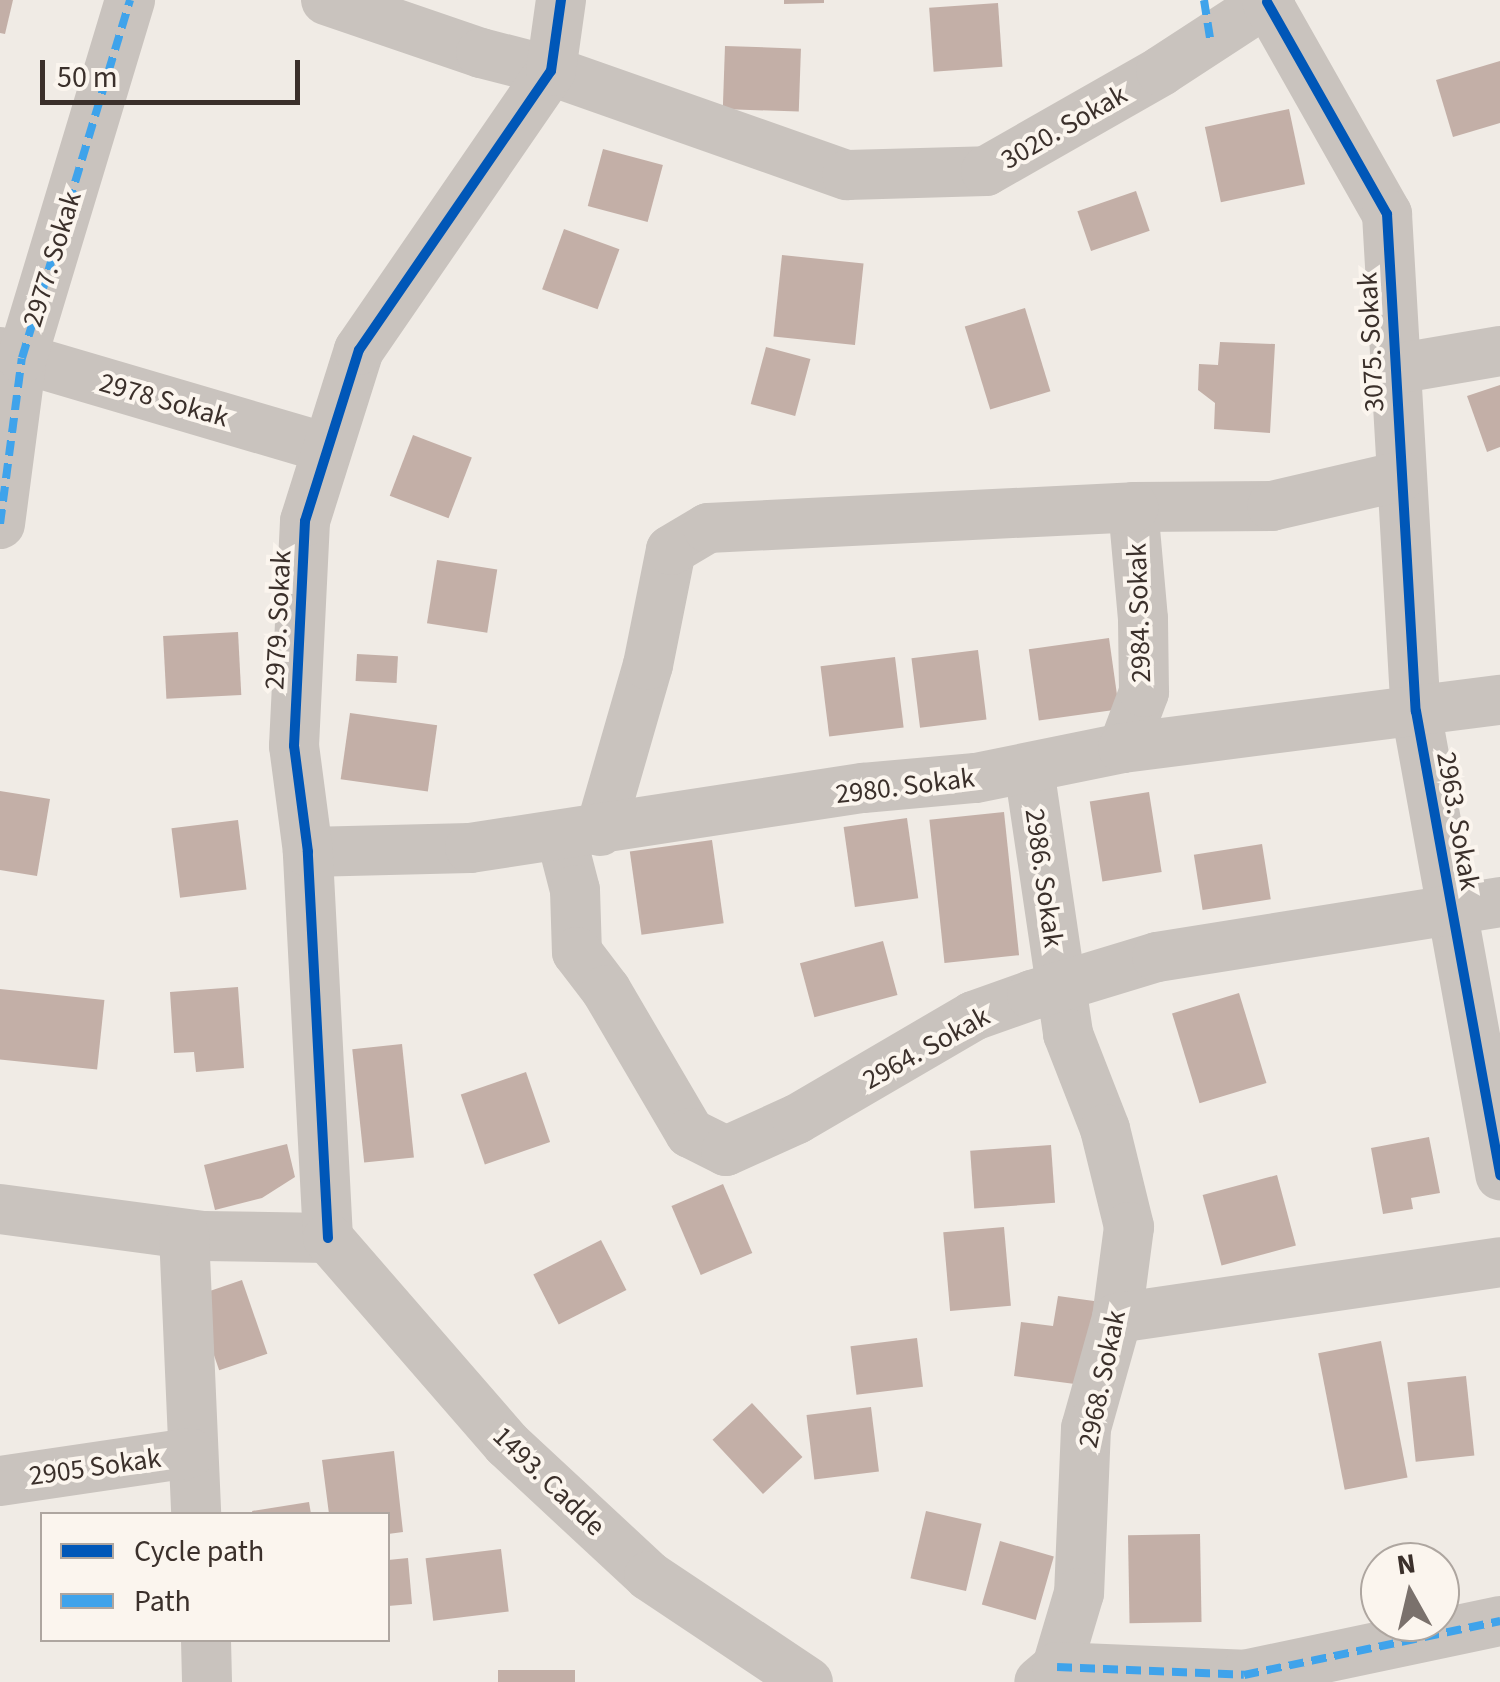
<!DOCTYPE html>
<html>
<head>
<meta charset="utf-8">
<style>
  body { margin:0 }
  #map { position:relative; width:1500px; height:1682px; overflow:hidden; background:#f0ebe5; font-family:"Source Sans 3",sans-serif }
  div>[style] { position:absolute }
  .building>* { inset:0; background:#c3afa7; transform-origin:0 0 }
  .minor>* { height:50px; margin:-25px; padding:0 25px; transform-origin:25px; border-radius:25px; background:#c9c3be }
  .quiet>* { height:8px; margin-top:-4px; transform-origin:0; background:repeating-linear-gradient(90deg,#3fa3eb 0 15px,transparent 0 23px) }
  .cycleway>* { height:10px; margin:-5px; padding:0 5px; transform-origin:5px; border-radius:5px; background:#0057b8 }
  span { translate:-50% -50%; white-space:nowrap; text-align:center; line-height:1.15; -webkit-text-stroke:8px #fbf5ee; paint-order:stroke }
  .street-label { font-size:28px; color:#3b302b }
  .legend { position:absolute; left:40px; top:1512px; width:350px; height:130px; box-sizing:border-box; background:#fbf5ee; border:2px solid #aea6a0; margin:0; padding:12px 18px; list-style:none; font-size:30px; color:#3b302b }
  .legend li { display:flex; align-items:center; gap:20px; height:50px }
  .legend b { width:50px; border:2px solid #aea6a0 }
  .north { position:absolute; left:1360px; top:1542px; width:100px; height:100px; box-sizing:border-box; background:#fbf5ee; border:2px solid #aea6a0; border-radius:50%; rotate:352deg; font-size:28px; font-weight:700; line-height:40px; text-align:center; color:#3b302b }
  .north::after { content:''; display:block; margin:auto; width:35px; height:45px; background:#7a716c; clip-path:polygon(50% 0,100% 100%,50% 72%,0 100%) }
  .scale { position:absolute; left:40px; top:60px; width:260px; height:45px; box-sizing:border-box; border:5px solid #3b302b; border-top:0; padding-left:12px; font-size:30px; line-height:35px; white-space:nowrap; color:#3b302b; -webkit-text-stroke:8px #fbf5ee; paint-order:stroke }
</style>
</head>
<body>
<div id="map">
  <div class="building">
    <div style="clip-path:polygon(0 0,13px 0,5px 34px,0 33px)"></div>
    <div style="clip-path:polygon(784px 0,824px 0,824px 3px,784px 4px)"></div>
    <div style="left:998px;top:3px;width:64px;height:69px;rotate:86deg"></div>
    <div style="left:725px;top:46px;width:76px;height:63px;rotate:2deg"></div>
    <div style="clip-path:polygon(1500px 61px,1500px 123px,1453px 137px,1436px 80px)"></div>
    <div style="left:1289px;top:109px;width:77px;height:86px;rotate:78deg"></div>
    <div style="left:603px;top:149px;width:62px;height:59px;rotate:15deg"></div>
    <div style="left:1136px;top:191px;width:42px;height:62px;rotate:71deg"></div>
    <div style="left:564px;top:229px;width:59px;height:64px;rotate:20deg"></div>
    <div style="left:782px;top:255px;width:82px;height:82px;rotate:6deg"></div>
    <div style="left:1025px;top:308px;width:87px;height:63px;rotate:73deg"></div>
    <div style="clip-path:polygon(1220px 342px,1275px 344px,1270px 433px,1214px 429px,1215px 403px,1198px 390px,1199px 364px,1218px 365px)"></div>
    <div style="left:766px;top:347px;width:46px;height:59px;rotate:15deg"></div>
    <div style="clip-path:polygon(1500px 385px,1500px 447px,1487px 452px,1467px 396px)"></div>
    <div style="left:413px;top:435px;width:63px;height:65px;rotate:21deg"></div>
    <div style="left:437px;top:560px;width:61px;height:64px;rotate:9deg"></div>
    <div style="left:238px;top:632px;width:63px;height:75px;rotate:87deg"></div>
    <div style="left:1109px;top:638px;width:72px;height:81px;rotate:82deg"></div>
    <div style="left:978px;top:650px;width:70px;height:67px;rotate:83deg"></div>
    <div style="left:357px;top:654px;width:41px;height:27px;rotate:3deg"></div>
    <div style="left:895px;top:657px;width:71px;height:75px;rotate:83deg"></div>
    <div style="left:350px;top:713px;width:88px;height:67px;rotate:8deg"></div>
    <div style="clip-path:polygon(0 791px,50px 799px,37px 876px,0 870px)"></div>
    <div style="left:1149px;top:792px;width:81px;height:60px;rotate:81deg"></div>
    <div style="left:1004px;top:812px;width:144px;height:75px;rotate:84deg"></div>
    <div style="left:907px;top:818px;width:81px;height:64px;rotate:82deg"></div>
    <div style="left:238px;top:820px;width:70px;height:67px;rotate:83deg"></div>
    <div style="left:712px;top:840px;width:84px;height:83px;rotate:82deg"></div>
    <div style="left:1262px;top:844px;width:56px;height:69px;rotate:81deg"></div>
    <div style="left:883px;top:941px;width:56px;height:86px;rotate:75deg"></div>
    <div style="clip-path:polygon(238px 987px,244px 1068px,196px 1072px,194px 1052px,174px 1053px,170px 992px)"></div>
    <div style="left:0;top:989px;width:105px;height:70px;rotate:6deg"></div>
    <div style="left:1239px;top:993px;width:94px;height:70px;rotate:73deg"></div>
    <div style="left:402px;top:1044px;width:114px;height:50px;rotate:84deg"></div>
    <div style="left:526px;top:1072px;width:74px;height:69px;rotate:71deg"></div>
    <div style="clip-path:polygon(1429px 1137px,1440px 1193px,1411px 1198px,1413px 1209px,1383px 1214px,1371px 1148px)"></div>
    <div style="clip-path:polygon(287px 1144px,295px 1177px,262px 1198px,215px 1210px,204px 1165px)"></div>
    <div style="left:1051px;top:1145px;width:58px;height:81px;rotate:86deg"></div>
    <div style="left:1277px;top:1175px;width:73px;height:77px;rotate:75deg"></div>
    <div style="left:723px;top:1184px;width:75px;height:56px;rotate:67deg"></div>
    <div style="left:1004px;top:1227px;width:79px;height:61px;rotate:85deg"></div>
    <div style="left:601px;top:1240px;width:56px;height:76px;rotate:63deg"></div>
    <div style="left:242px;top:1280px;width:78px;height:51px;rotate:71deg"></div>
    <div style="clip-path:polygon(1058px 1296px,1101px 1302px,1090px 1386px,1014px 1376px,1021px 1322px,1053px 1326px)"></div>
    <div style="left:917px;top:1338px;width:49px;height:67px;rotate:83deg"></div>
    <div style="left:1381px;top:1341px;width:139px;height:64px;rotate:79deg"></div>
    <div style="left:1466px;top:1376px;width:80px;height:59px;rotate:84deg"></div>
    <div style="left:752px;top:1403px;width:74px;height:54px;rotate:47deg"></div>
    <div style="left:871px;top:1407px;width:65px;height:65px;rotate:83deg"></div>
    <div style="clip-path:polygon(394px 1451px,403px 1532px,388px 1534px,388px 1514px,329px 1514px,322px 1460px)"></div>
    <div style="clip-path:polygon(309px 1502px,311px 1514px,253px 1514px,252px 1511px)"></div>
    <div style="left:926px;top:1511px;width:57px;height:69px;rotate:13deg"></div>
    <div style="left:1200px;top:1534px;width:88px;height:72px;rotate:89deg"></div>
    <div style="left:1000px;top:1541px;width:56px;height:66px;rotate:16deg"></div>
    <div style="left:501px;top:1549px;width:63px;height:76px;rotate:83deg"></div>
    <div style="clip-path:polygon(408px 1558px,412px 1604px,388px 1606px,388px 1560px)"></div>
    <div style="left:575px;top:1670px;width:12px;height:77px;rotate:90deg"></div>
  </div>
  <div class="minor">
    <div style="left:326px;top:0;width:164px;rotate:18.9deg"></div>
    <div style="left:481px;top:53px;width:72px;rotate:14.4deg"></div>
    <div style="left:551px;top:71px;width:314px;rotate:19.4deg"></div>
    <div style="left:847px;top:175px;width:139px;rotate:-1.6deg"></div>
    <div style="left:986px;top:171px;width:202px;rotate:-29.7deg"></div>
    <div style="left:1161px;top:71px;width:130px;rotate:-33.1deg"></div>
    <div style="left:1267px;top:2px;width:244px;rotate:60.5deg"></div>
    <div style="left:1387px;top:214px;width:498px;rotate:86.7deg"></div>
    <div style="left:1416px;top:711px;width:472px;rotate:79.7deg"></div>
    <div style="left:0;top:352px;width:341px;rotate:16.4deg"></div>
    <div style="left:1395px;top:369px;width:107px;rotate:-9.7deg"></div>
    <div style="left:0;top:524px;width:167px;rotate:-82.5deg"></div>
    <div style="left:22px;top:358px;width:374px;rotate:-73.2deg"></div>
    <div style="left:1123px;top:748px;width:60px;rotate:-69.4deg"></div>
    <div style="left:1144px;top:692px;width:73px;rotate:-90.8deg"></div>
    <div style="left:1143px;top:619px;width:112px;rotate:-95.1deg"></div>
    <div style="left:1133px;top:507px;width:139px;rotate:-0.4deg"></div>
    <div style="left:1272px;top:506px;width:132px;rotate:-13.1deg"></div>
    <div style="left:1029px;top:769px;width:268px;rotate:81.6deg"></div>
    <div style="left:1068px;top:1034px;width:102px;rotate:68.7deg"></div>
    <div style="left:1105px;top:1129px;width:101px;rotate:76.2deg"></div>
    <div style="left:1129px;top:1227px;width:92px;rotate:97.5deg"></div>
    <div style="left:1117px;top:1318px;width:114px;rotate:105.7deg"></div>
    <div style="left:1086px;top:1428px;width:165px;rotate:92.4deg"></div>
    <div style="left:1079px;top:1593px;width:77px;rotate:106.6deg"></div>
    <div style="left:1057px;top:1667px;width:23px;rotate:140deg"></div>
    <div style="left:600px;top:831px;width:173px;rotate:-73.9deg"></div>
    <div style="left:648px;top:665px;width:117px;rotate:-78.7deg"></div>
    <div style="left:671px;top:550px;width:43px;rotate:-30.7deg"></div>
    <div style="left:708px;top:528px;width:426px;rotate:-2.8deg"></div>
    <div style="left:561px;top:836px;width:56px;rotate:75.5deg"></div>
    <div style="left:575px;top:890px;width:62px;rotate:88.2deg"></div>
    <div style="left:577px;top:952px;width:48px;rotate:52.7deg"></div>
    <div style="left:606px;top:990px;width:166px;rotate:59.6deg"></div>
    <div style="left:690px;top:1133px;width:40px;rotate:26.6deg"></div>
    <div style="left:726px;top:1151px;width:78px;rotate:-24.3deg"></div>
    <div style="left:797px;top:1119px;width:204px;rotate:-30.3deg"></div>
    <div style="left:973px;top:1016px;width:63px;rotate:-19.6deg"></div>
    <div style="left:1032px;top:995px;width:131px;rotate:-16.9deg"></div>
    <div style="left:1157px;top:957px;width:347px;rotate:-9.1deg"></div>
    <div style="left:308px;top:852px;width:162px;rotate:-1.4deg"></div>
    <div style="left:470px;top:848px;width:398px;rotate:-8.7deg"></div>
    <div style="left:863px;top:788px;width:113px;rotate:-5.1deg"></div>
    <div style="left:976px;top:778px;width:150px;rotate:-11.5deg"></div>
    <div style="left:1123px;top:748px;width:380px;rotate:-7.3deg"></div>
    <div style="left:0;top:1209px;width:205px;rotate:7.6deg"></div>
    <div style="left:203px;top:1236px;width:125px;rotate:0.9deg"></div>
    <div style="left:184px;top:1234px;width:280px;rotate:87.5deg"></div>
    <div style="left:328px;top:1238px;width:387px;rotate:-93deg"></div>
    <div style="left:308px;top:852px;width:107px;rotate:-97.5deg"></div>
    <div style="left:294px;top:746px;width:225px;rotate:-87.2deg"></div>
    <div style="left:305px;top:521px;width:179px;rotate:-72.5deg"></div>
    <div style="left:359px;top:350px;width:339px;rotate:-55.5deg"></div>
    <div style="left:551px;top:71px;width:72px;rotate:-82deg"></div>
    <div style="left:328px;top:1238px;width:273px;rotate:49deg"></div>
    <div style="left:507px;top:1444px;width:194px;rotate:42.9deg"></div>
    <div style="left:649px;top:1576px;width:191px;rotate:33.7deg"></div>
    <div style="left:1117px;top:1318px;width:387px;rotate:-8.3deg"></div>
    <div style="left:0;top:1481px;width:192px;rotate:-8.4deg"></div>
    <div style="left:206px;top:1640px;width:42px;rotate:88.6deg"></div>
    <div style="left:1057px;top:1667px;width:187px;rotate:2.4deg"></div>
    <div style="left:1244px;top:1675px;width:262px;rotate:-11.9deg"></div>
  </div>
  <div class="quiet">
    <div style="left:1204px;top:0;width:39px;rotate:81deg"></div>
    <div style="left:0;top:524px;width:167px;rotate:-82.5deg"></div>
    <div style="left:22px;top:358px;width:374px;rotate:-73.2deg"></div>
    <div style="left:1057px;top:1667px;width:187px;rotate:2.4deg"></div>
    <div style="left:1244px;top:1675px;width:262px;rotate:-11.9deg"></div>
  </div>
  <div class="cycleway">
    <div style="left:1267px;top:2px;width:244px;rotate:60.5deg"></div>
    <div style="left:1387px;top:214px;width:498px;rotate:86.7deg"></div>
    <div style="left:1416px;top:711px;width:472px;rotate:79.7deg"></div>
    <div style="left:328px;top:1238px;width:387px;rotate:-93deg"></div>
    <div style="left:308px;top:852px;width:107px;rotate:-97.5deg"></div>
    <div style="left:294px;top:746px;width:225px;rotate:-87.2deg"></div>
    <div style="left:305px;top:521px;width:179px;rotate:-72.5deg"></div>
    <div style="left:359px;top:350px;width:339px;rotate:-55.5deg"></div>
    <div style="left:551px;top:71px;width:72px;rotate:-82deg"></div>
  </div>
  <div class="street-label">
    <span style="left:1064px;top:127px;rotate:-30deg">3020. Sokak</span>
    <span style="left:52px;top:259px;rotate:-73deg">2977. Sokak</span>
    <span style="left:1371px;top:342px;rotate:-93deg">3075. Sokak</span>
    <span style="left:164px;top:400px;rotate:16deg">2978 Sokak</span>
    <span style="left:1139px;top:613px;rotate:-92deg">2984. Sokak</span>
    <span style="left:278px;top:620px;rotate:-87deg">2979. Sokak</span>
    <span style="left:905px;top:786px;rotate:-7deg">2980. Sokak</span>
    <span style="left:1458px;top:821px;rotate:80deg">2963. Sokak</span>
    <span style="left:1044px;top:878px;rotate:82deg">2986. Sokak</span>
    <span style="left:926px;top:1048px;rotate:-29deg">2964. Sokak</span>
    <span style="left:1102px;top:1379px;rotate:-78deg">2968. Sokak</span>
    <span style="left:95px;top:1467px;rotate:-8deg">2905 Sokak</span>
    <span style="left:549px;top:1481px;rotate:44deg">1493. Cadde</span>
  </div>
  <ul class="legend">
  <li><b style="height:12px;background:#0057b8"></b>Cycle path</li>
  <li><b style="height:12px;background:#3fa3eb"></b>Path</li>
  </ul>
  <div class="north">N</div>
  <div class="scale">50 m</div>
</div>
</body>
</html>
